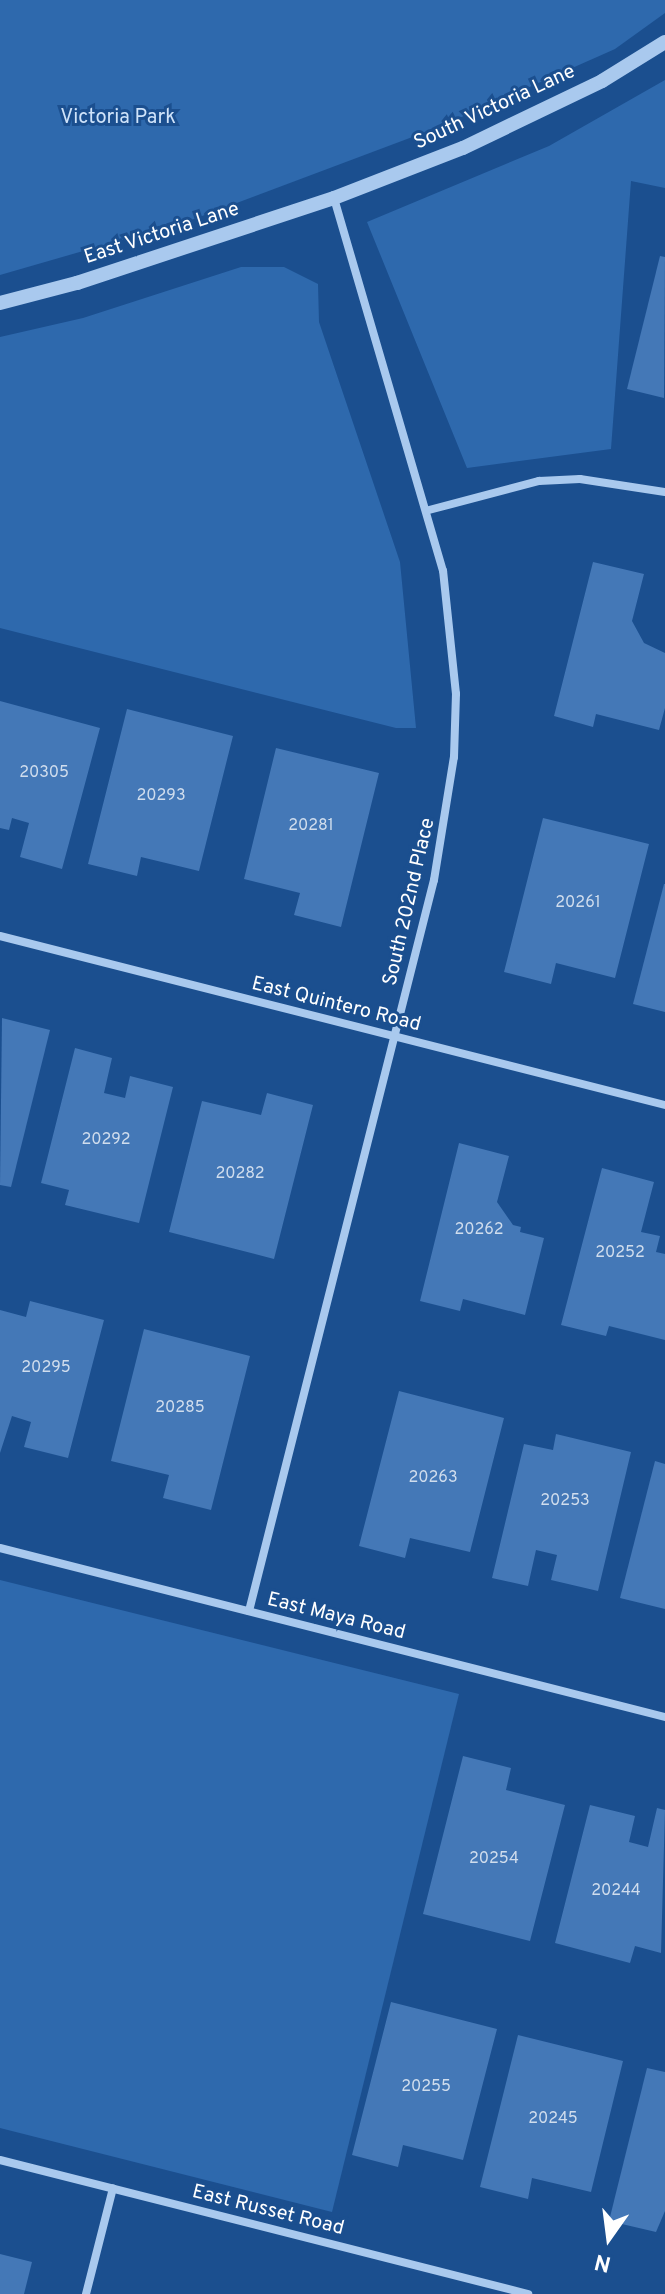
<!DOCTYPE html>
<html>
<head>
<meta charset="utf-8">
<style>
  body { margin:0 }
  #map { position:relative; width:665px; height:2294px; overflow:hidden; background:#1b4f8f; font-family:Overpass,sans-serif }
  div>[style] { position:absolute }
  .green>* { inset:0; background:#2e69ad }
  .building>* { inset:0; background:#4478b7 }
  .minor>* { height:8px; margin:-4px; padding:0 4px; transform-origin:4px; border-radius:4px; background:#a9c9ee }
  .tertiary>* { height:14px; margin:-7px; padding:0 7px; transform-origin:7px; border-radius:7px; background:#a9c9ee }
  span { translate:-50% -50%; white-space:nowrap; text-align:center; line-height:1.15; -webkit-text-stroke:6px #1b4f8f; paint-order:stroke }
  .number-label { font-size:16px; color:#d0dded }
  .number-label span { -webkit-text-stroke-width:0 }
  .street-label { font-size:20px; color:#fff }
  .park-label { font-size:20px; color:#cfe3fa }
  .north { position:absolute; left:569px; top:2198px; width:80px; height:80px; -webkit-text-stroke:6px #1b4f8f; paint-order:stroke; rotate:194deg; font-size:22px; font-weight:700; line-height:32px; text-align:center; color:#fff }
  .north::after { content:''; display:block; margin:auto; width:28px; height:36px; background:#fff; clip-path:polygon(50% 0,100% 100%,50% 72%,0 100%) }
</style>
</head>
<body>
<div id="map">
  <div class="green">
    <div style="clip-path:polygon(0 0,665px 0,665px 13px,615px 49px,439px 127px,194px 219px,0 275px)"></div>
    <div style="clip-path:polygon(665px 80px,665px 188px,631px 181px,611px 449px,467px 468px,367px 222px,549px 146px)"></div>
    <div style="clip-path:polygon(241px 267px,284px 267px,318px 284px,319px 322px,400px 562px,416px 728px,396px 728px,0 628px,0 337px,83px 318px)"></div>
    <div style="clip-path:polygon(0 1580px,459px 1694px,332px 2212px,0 2128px)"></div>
  </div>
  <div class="building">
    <div style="clip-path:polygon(660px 256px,665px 257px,664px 398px,627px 389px)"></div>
    <div style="clip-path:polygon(593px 562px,644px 574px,632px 621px,644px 643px,665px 653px,665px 708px,659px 730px,596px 714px,593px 727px,554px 716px)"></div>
    <div style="clip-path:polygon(0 701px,100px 728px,62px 869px,20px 857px,29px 823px,12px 818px,9px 830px,0 828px)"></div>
    <div style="clip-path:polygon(127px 709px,233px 736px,199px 871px,141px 857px,137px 876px,88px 864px)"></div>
    <div style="clip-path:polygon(276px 748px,379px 773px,341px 927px,294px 915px,300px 893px,244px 879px)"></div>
    <div style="clip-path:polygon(543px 818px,649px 844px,615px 978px,556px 963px,551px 984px,504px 972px)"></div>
    <div style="clip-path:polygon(664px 884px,665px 884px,665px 1012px,633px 1004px)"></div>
    <div style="clip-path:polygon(2px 1018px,50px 1030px,11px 1187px,0 1185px)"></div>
    <div style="clip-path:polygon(75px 1048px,112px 1058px,104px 1093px,125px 1098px,130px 1076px,173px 1087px,139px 1223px,65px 1205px,69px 1190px,41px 1183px)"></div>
    <div style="clip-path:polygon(267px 1093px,313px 1105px,274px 1259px,169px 1232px,202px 1101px,261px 1115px)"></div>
    <div style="clip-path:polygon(459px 1143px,509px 1156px,497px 1202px,513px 1225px,521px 1227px,520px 1232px,544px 1238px,525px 1315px,463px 1299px,460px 1311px,420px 1301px)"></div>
    <div style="clip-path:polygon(602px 1168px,654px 1182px,641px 1232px,660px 1236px,656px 1252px,665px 1254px,665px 1340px,609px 1326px,606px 1336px,561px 1325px)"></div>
    <div style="clip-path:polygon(30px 1301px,104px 1320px,68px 1458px,24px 1447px,31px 1422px,12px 1416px,0 1453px,0 1310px,26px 1317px)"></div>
    <div style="clip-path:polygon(144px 1329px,250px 1356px,211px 1510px,163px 1498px,169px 1475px,111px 1461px)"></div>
    <div style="clip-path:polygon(399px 1391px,504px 1418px,470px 1552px,410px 1538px,405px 1558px,359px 1546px)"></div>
    <div style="clip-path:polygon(556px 1434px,631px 1452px,598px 1591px,551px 1580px,557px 1555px,536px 1550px,528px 1586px,492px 1578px,524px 1444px,553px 1450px)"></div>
    <div style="clip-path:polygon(655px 1461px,665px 1464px,665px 1609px,620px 1598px)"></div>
    <div style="clip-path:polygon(463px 1756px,511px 1768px,506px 1790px,565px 1805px,530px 1941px,423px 1914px)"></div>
    <div style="clip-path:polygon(590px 1805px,635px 1816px,629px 1842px,648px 1847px,657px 1808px,665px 1810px,661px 1953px,635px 1946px,630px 1963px,555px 1943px)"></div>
    <div style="clip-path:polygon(391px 2002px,497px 2029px,463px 2160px,403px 2145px,398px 2167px,352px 2155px)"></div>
    <div style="clip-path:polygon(518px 2035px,623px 2061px,591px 2192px,532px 2178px,528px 2199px,480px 2187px)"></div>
    <div style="clip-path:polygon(647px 2068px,665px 2072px,665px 2211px,656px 2232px,609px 2221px)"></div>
    <div style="clip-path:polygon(0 2254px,32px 2262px,24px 2294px,0 2294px)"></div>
  </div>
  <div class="minor">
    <div style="left:429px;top:510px;width:114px;rotate:-14.8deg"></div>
    <div style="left:539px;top:481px;width:41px;rotate:-2.8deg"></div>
    <div style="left:580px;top:479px;width:86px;rotate:8.7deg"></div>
    <div style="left:0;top:936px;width:686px;rotate:14.26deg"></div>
    <div style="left:0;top:1548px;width:686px;rotate:14.26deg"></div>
    <div style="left:249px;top:1611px;width:754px;rotate:-75.8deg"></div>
    <div style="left:434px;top:880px;width:125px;rotate:-80.8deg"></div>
    <div style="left:454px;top:757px;width:63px;rotate:-88.2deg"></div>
    <div style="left:456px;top:694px;width:124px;rotate:-96deg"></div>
    <div style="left:443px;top:571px;width:389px;rotate:-106.3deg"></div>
    <div style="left:0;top:2160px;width:545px;rotate:14.24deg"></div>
    <div style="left:86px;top:2294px;width:109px;rotate:-75.7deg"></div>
  </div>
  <div class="tertiary">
    <div style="left:0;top:303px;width:80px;rotate:-14.6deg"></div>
    <div style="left:77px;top:283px;width:271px;rotate:-18.3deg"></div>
    <div style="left:334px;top:198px;width:138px;rotate:-21.2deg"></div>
    <div style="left:463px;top:148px;width:154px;rotate:-25.7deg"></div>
    <div style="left:602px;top:81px;width:74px;rotate:-31.8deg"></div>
  </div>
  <div class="number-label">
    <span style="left:44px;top:773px">20305</span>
    <span style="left:161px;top:796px">20293</span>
    <span style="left:311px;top:826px">20281</span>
    <span style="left:578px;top:903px">20261</span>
    <span style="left:106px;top:1140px">20292</span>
    <span style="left:240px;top:1174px">20282</span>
    <span style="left:479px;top:1230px">20262</span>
    <span style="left:620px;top:1253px">20252</span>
    <span style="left:46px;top:1368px">20295</span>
    <span style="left:180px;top:1408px">20285</span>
    <span style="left:433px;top:1478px">20263</span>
    <span style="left:565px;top:1501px">20253</span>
    <span style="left:494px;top:1859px">20254</span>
    <span style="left:616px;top:1891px">20244</span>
    <span style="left:426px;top:2087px">20255</span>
    <span style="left:553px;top:2119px">20245</span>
  </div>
  <div class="street-label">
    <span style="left:495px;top:108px;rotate:-25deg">South Victoria Lane</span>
    <span style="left:162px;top:234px;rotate:-18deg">East Victoria Lane</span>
    <span style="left:410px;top:902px;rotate:-77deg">South 202nd Place</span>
    <span style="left:336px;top:1005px;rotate:14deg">East Quintero Road</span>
    <span style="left:336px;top:1617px;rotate:14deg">East Maya Road</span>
    <span style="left:268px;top:2211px;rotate:14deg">East Russet Road</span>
  </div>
  <div class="park-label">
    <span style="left:118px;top:118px">Victoria Park</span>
  </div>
  <div class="north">N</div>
</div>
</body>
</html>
